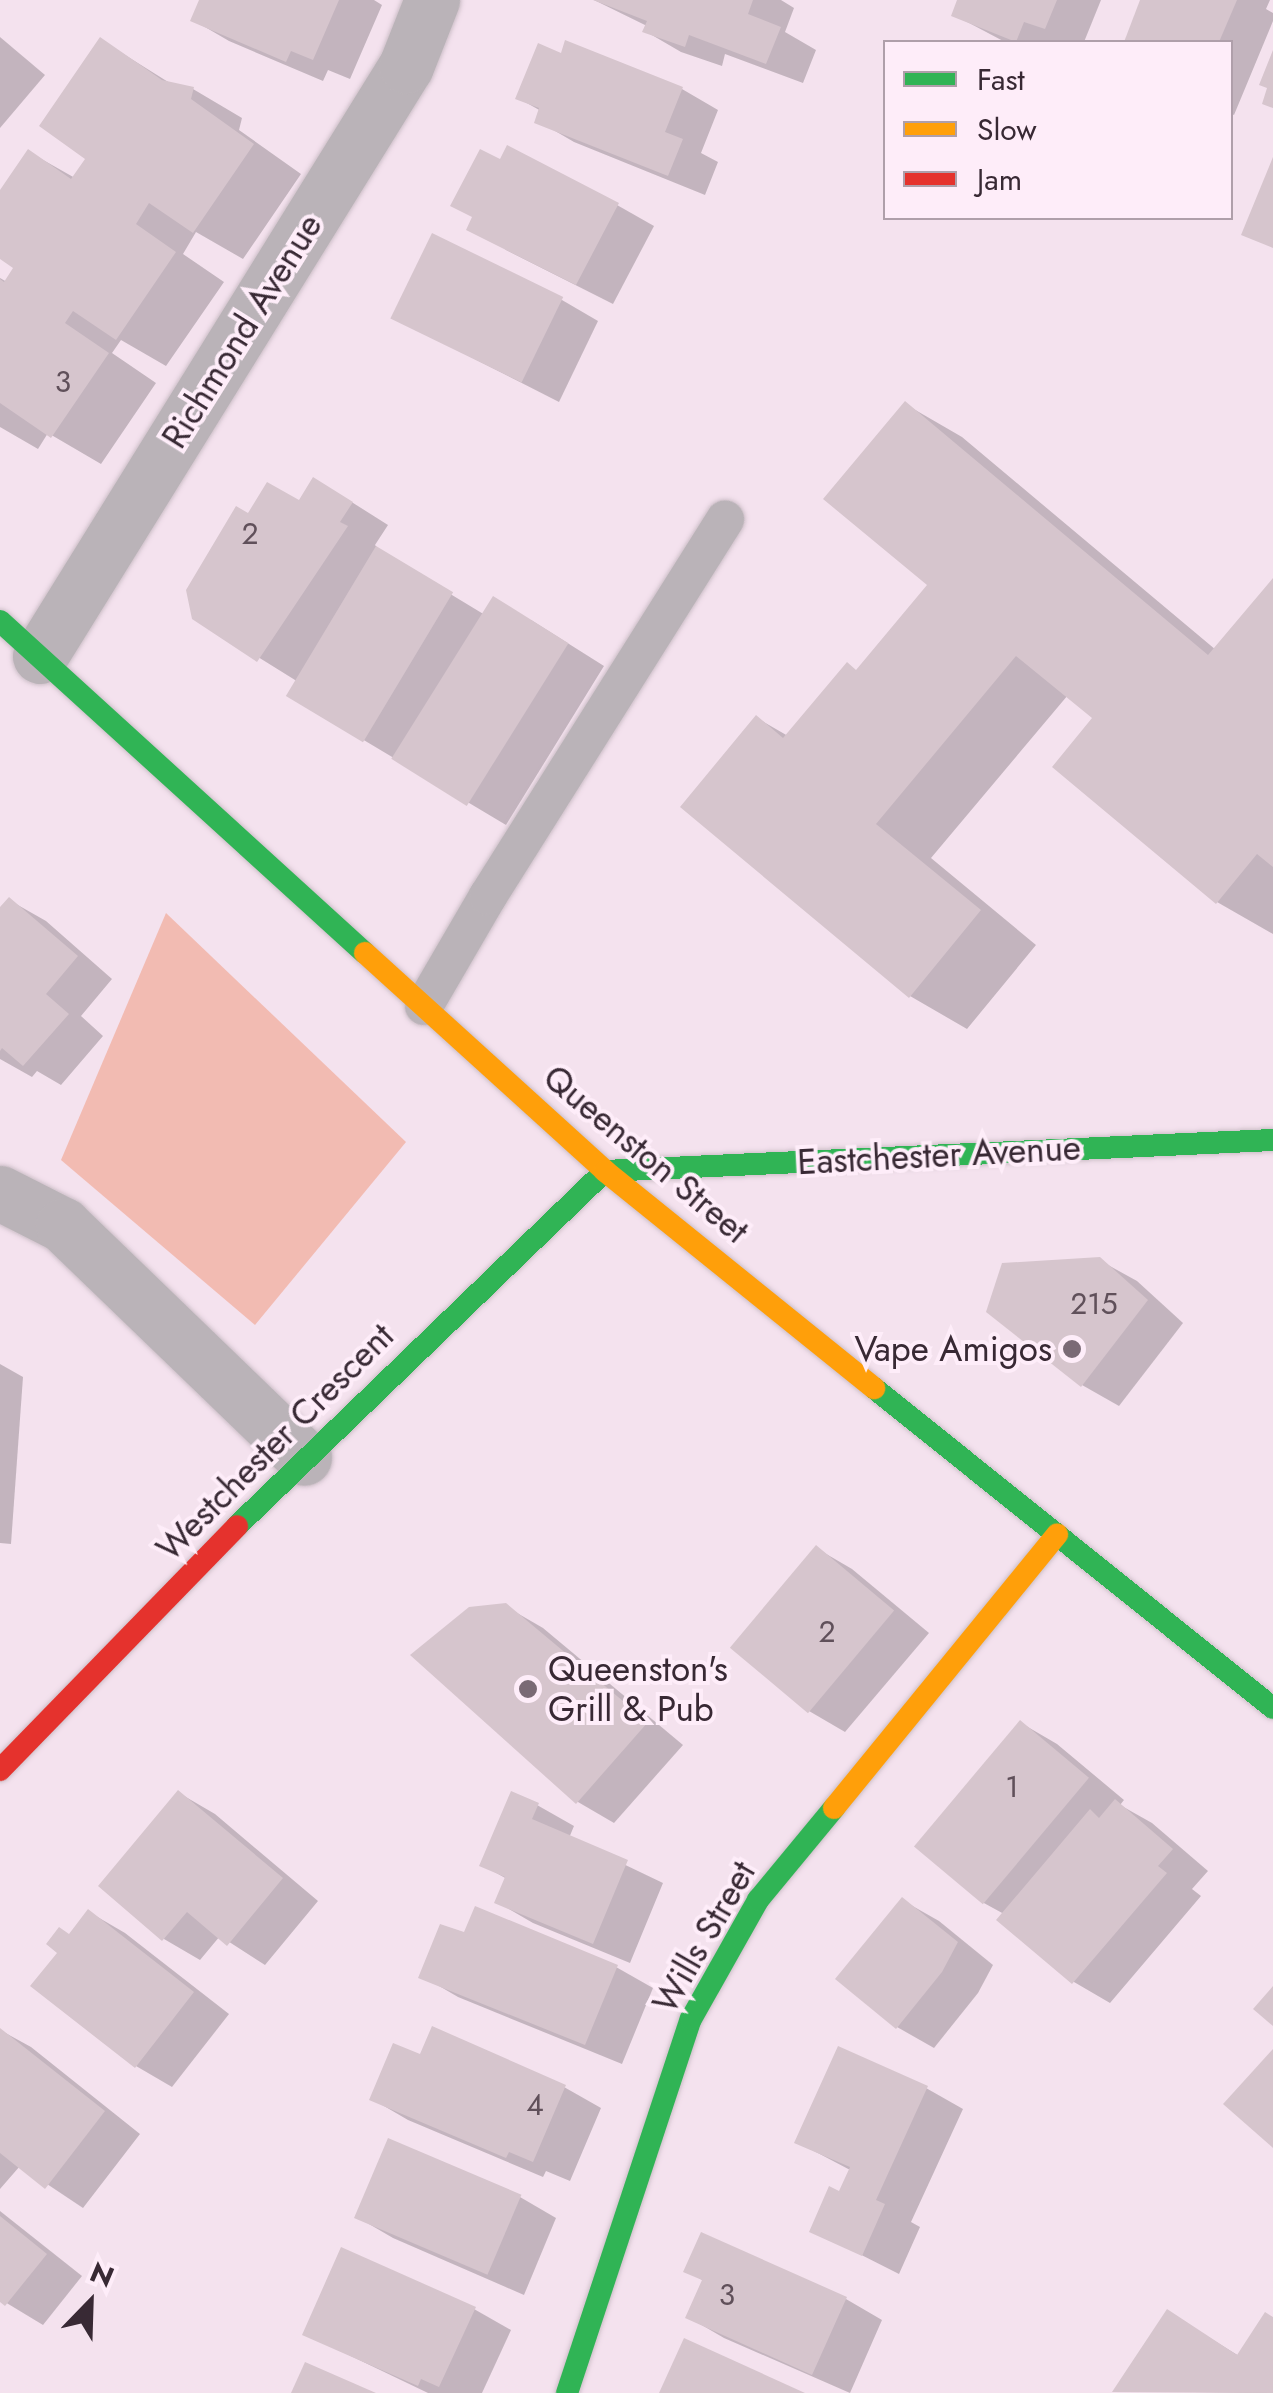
<!DOCTYPE html>
<html>
<head>
<meta charset="utf-8">
<style>
  body { margin:0 }
  #map { position:relative; width:1273px; height:2393px; overflow:hidden; background:#f4e2ee; font-family:Jost,sans-serif }
  div>[style] { position:absolute }
  .green>* { inset:0; background:#f2bbb2 }
  .shadow>* { inset:0; background:#0003 }
  .building>* { inset:0; background:#d6c5cd; transform-origin:0 0 }
  .roads { filter:drop-shadow(0 0 2px #cdbfc8) drop-shadow(0 0 2px #cdbfc8) }
  .lane>* { height:38px; margin:-19px; padding:0 19px; transform-origin:19px; border-radius:19px; background:#bab3b8 }
  .street>* { height:55px; margin:-27.5px; padding:0 27.5px; transform-origin:27.5px; border-radius:27.5px; background:#bab3b8 }
  .fast>* { height:22px; margin:-11px; padding:0 11px; transform-origin:11px; border-radius:11px; background:#30b455 }
  .slow>* { height:22px; margin:-11px; padding:0 11px; transform-origin:11px; border-radius:11px; background:#ff9f0a }
  .jam>* { height:22px; margin:-11px; padding:0 11px; transform-origin:11px; border-radius:11px; background:#e5322d }
  .dots>* { width:28px; height:28px; translate:-50% -50%; box-sizing:border-box; border:5px solid #feedf9; border-radius:50% }
  span { translate:-50% -50%; white-space:nowrap; text-align:center; line-height:1.15; -webkit-text-stroke:8px #feedf9; paint-order:stroke }
  .number-label { font-size:30px; color:#60505a }
  .number-label span { -webkit-text-stroke-width:0 }
  .street-label { font-size:35px; color:#382934 }
  .poi-label { font-size:35px; color:#382934 }
  .right { translate:-100% -50%; text-align:right }
  .left { translate:0 -50%; text-align:left }
  .legend { position:absolute; left:883px; top:40px; width:350px; height:180px; box-sizing:border-box; background:#feedf9; border:2px solid #af9faa; margin:0; padding:12px 18px; list-style:none; font-size:30px; color:#382934 }
  .legend li { display:flex; align-items:center; gap:20px; height:50px }
  .legend b { width:50px; border:2px solid #af9faa }
  .north { position:absolute; left:40px; top:2253px; width:100px; height:100px; -webkit-text-stroke:8px #feedf9; paint-order:stroke; rotate:23deg; font-size:28px; font-weight:700; line-height:40px; text-align:center; color:#382934 }
  .north::after { content:''; display:block; margin:auto; width:35px; height:45px; background:#382934; clip-path:polygon(50% 0,100% 100%,50% 72%,0 100%) }
</style>
</head>
<body>
<div id="map">
  <div class="green">
    <div style="clip-path:polygon(166px 913px,406px 1142px,255px 1325px,61px 1160px)"></div>
  </div>
  <div class="shadow">
    <div style="clip-path:polygon(202px 0,374px 0,382px 5px,350px 79px,328px 70px,323px 81px,229px 41px,193px 20px)"></div>
    <div style="clip-path:polygon(594px 0,781px 0,794px 8px,785px 32px,816px 50px,803px 83px,725px 54px,722px 66px,681px 52px,645px 31px,647px 26px)"></div>
    <div style="clip-path:polygon(960px 0,1101px 0,1084px 42px,1005px 42px,954px 15px)"></div>
    <div style="clip-path:polygon(1143px 0,1270px 0,1266px 9px,1273px 13px,1273px 21px,1234px 115px,1230px 113px,1230px 42px,1127px 42px)"></div>
    <div style="clip-path:polygon(0 37px,45px 75px,0 128px)"></div>
    <div style="clip-path:polygon(101px 40px,173px 85px,193px 89px,242px 118px,239px 130px,301px 174px,243px 259px,196px 232px,183px 254px,224px 282px,166px 366px,121px 340px,112px 353px,156px 383px,101px 464px,48px 433px,38px 449px,0 427px,0 278px,7px 282px,16px 267px,0 256px,0 194px,29px 152px,75px 178px,89px 159px)"></div>
    <div style="clip-path:polygon(562px 56px,682px 89px,718px 110px,701px 153px,718px 162px,705px 195px,574px 142px,538px 121px,541px 111px,518px 98px)"></div>
    <div style="clip-path:polygon(617px 205px,654px 226px,613px 304px,506px 250px,475px 218px)"></div>
    <div style="clip-path:polygon(562px 300px,598px 321px,559px 402px,392px 317px)"></div>
    <div style="clip-path:polygon(905px 404px,962px 437px,1216px 650px,1273px 582px,1273px 934px,1217px 902px,1096px 718px,1068px 695px,931px 858px,1036px 945px,967px 1029px,910px 996px,757px 718px,788px 736px,858px 671px,931px 585px)"></div>
    <div style="clip-path:polygon(350px 501px,388px 525px,375px 545px,381px 552px,485px 615px,531px 620px,604px 666px,506px 825px,362px 739px,295px 680px,195px 618px,249px 516px,300px 503px)"></div>
    <div style="clip-path:polygon(9px 900px,46px 921px,112px 979px,81px 1016px,103px 1036px,61px 1085px,37px 1071px,32px 1077px,0 1059px,0 911px)"></div>
    <div style="clip-path:polygon(1099px 1260px,1137px 1281px,1183px 1323px,1119px 1406px,1082px 1385px)"></div>
    <div style="clip-path:polygon(0 1364px,23px 1377px,11px 1544px,0 1543px)"></div>
    <div style="clip-path:polygon(816px 1548px,852px 1569px,929px 1633px,845px 1732px,809px 1711px)"></div>
    <div style="clip-path:polygon(505px 1606px,543px 1628px,683px 1745px,614px 1823px,578px 1802px)"></div>
    <div style="clip-path:polygon(1021px 1723px,1057px 1744px,1124px 1800px,1120px 1805px,1152px 1823px,1208px 1871px,1192px 1889px,1201px 1896px,1110px 2003px,1074px 1982px,999px 1920px,1004px 1914px,982px 1902px)"></div>
    <div style="clip-path:polygon(179px 1793px,215px 1814px,318px 1901px,265px 1965px,220px 1936px,200px 1960px,164px 1939px)"></div>
    <div style="clip-path:polygon(537px 1805px,574px 1826px,569px 1838px,663px 1883px,630px 1963px,533px 1923px,497px 1902px,507px 1879px,482px 1865px)"></div>
    <div style="clip-path:polygon(902px 1900px,939px 1921px,993px 1965px,978px 1993px,934px 2048px,897px 2027px)"></div>
    <div style="clip-path:polygon(89px 1912px,125px 1933px,229px 2014px,172px 2087px,136px 2066px,70px 1936px)"></div>
    <div style="clip-path:polygon(616px 1967px,653px 1988px,622px 2064px,458px 1997px,422px 1976px)"></div>
    <div style="clip-path:polygon(0 2030px,31px 2047px,140px 2134px,83px 2208px,20px 2166px,0 2189px)"></div>
    <div style="clip-path:polygon(421px 2058px,564px 2087px,601px 2108px,570px 2181px,546px 2171px,543px 2177px,408px 2120px,372px 2099px)"></div>
    <div style="clip-path:polygon(926px 2088px,963px 2109px,911px 2222px,920px 2227px,899px 2274px,812px 2230px,841px 2194px,852px 2171px,797px 2142px)"></div>
    <div style="clip-path:polygon(520px 2197px,556px 2218px,524px 2295px,393px 2238px,357px 2217px)"></div>
    <div style="clip-path:polygon(0 2211px,82px 2276px,43px 2325px,0 2299px)"></div>
    <div style="clip-path:polygon(686px 2271px,846px 2299px,882px 2320px,850px 2393px,724px 2338px,688px 2317px,704px 2281px)"></div>
    <div style="clip-path:polygon(474px 2309px,511px 2330px,482px 2393px,428px 2393px,305px 2334px)"></div>
    <div style="clip-path:polygon(1168px 2312px,1239px 2356px,1273px 2319px,1273px 2393px,1116px 2391px)"></div>
  </div>
  <div class="building">
    <div style="clip-path:polygon(199px 0,339px 0,313px 60px,291px 51px,286px 62px,190px 21px)"></div>
    <div style="clip-path:polygon(593px 0,753px 0,748px 14px,781px 27px,766px 64px,689px 35px,685px 47px,642px 32px,647px 21px)"></div>
    <div style="clip-path:polygon(957px 0,1057px 0,1045px 29px,1024px 22px,1016px 42px,951px 16px)"></div>
    <div style="clip-path:polygon(1140px 0,1237px 0,1219px 42px,1124px 42px)"></div>
    <div style="clip-path:polygon(100px 37px,162px 80px,194px 87px,191px 99px,254px 144px,193px 233px,149px 203px,136px 224px,176px 252px,116px 340px,73px 311px,65px 323px,109px 353px,51px 438px,0 403px,0 279px,4px 282px,13px 268px,0 259px,0 190px,28px 149px,71px 179px,85px 159px,39px 126px)"></div>
    <div style="clip-path:polygon(565px 40px,683px 87px,665px 132px,683px 139px,668px 176px,534px 123px,539px 108px,515px 99px,538px 43px,561px 53px)"></div>
    <div style="clip-path:polygon(1273px 50px,1273px 108px,1262px 104px,1267px 88px,1259px 85px)"></div>
    <div style="clip-path:polygon(507px 145px,619px 203px,576px 285px,466px 230px,472px 217px,450px 206px,480px 149px,500px 159px)"></div>
    <div style="clip-path:polygon(1273px 157px,1273px 248px,1241px 235px)"></div>
    <div style="left:432px;top:233px;width:146px;height:95px;rotate:26deg"></div>
    <div style="clip-path:polygon(905px 401px,1208px 655px,1273px 578px,1273px 867px,1257px 854px,1216px 904px,1052px 767px,1092px 718px,1016px 656px,876px 824px,981px 910px,909px 998px,680px 807px,756px 715px,783px 738px,847px 662px,856px 670px,927px 585px,823px 499px)"></div>
    <div style="clip-path:polygon(313px 477px,353px 502px,340px 522px,348px 526px,257px 662px,192px 619px,186px 590px,236px 506px,248px 513px,267px 482px,299px 500px)"></div>
    <div style="left:376px;top:546px;width:90px;height:175px;rotate:31deg"></div>
    <div style="left:493px;top:596px;width:89px;height:192px;rotate:32deg"></div>
    <div style="clip-path:polygon(9px 897px,78px 956px,46px 994px,69px 1014px,23px 1066px,2px 1048px,0 1051px,0 907px)"></div>
    <div style="clip-path:polygon(1100px 1257px,1148px 1300px,1081px 1387px,986px 1312px,1002px 1263px)"></div>
    <div style="left:816px;top:1545px;width:102px;height:134px;rotate:40deg"></div>
    <div style="clip-path:polygon(506px 1603px,648px 1722px,576px 1804px,410px 1655px,469px 1607px)"></div>
    <div style="left:1020px;top:1720px;width:90px;height:165px;rotate:40deg"></div>
    <div style="clip-path:polygon(178px 1790px,283px 1878px,227px 1946px,187px 1912px,162px 1941px,98px 1886px)"></div>
    <div style="clip-path:polygon(511px 1791px,539px 1803px,532px 1819px,628px 1860px,593px 1944px,494px 1903px,505px 1877px,479px 1866px)"></div>
    <div style="clip-path:polygon(1115px 1799px,1173px 1849px,1158px 1866px,1167px 1873px,1072px 1984px,996px 1920px,1090px 1809px,1099px 1818px)"></div>
    <div style="clip-path:polygon(902px 1897px,958px 1942px,942px 1972px,896px 2029px,835px 1979px)"></div>
    <div style="clip-path:polygon(475px 1906px,618px 1965px,585px 2045px,418px 1978px,440px 1924px,464px 1932px)"></div>
    <div style="clip-path:polygon(88px 1909px,194px 1992px,135px 2068px,30px 1986px,57px 1953px,46px 1944px,59px 1927px,69px 1934px)"></div>
    <div style="clip-path:polygon(1273px 1986px,1273px 2026px,1253px 2009px)"></div>
    <div style="clip-path:polygon(432px 2026px,566px 2085px,533px 2162px,509px 2152px,506px 2158px,369px 2100px,393px 2043px,420px 2054px)"></div>
    <div style="clip-path:polygon(0 2028px,105px 2111px,45px 2189px,0 2153px)"></div>
    <div style="clip-path:polygon(838px 2046px,928px 2086px,876px 2200px,885px 2204px,862px 2256px,809px 2232px,829px 2186px,839px 2191px,850px 2167px,794px 2143px)"></div>
    <div style="clip-path:polygon(1273px 2049px,1273px 2148px,1223px 2104px)"></div>
    <div style="left:388px;top:2138px;width:145px;height:87px;rotate:23deg"></div>
    <div style="clip-path:polygon(0 2216px,47px 2254px,5px 2306px,0 2302px)"></div>
    <div style="clip-path:polygon(701px 2232px,847px 2297px,812px 2375px,685px 2318px,702px 2280px,683px 2272px)"></div>
    <div style="clip-path:polygon(341px 2247px,476px 2307px,439px 2387px,421px 2379px,418px 2386px,302px 2335px)"></div>
    <div style="clip-path:polygon(1167px 2309px,1237px 2355px,1265px 2312px,1273px 2317px,1273px 2393px,1112px 2392px)"></div>
    <div style="clip-path:polygon(684px 2338px,805px 2393px,659px 2393px)"></div>
    <div style="clip-path:polygon(305px 2362px,376px 2393px,291px 2393px)"></div>
  </div>
  <div class="roads">
    <div class="lane">
      <div style="left:424px;top:1006px;width:127px;rotate:-59.8deg"></div>
      <div style="left:488px;top:896px;width:445px;rotate:-57.8deg"></div>
    </div>
    <div class="street">
      <div style="left:40px;top:656px;width:694px;rotate:-58.19deg"></div>
      <div style="left:406px;top:66px;width:71px;rotate:-68.5deg"></div>
      <div style="left:0;top:1193px;width:71px;rotate:26.9deg"></div>
      <div style="left:63px;top:1225px;width:335px;rotate:44deg"></div>
    </div>
    <div class="fast">
      <div style="left:0;top:621px;width:493px;rotate:42.3deg"></div>
      <div style="left:605px;top:1171px;width:669px;rotate:-2.66deg"></div>
      <div style="left:874px;top:1388px;width:511px;rotate:38.73deg"></div>
      <div style="left:237px;top:1526px;width:511px;rotate:-43.97deg"></div>
      <div style="left:567px;top:2393px;width:394px;rotate:-71.7deg"></div>
      <div style="left:691px;top:2019px;width:137px;rotate:-60.6deg"></div>
      <div style="left:758px;top:1900px;width:119px;rotate:-50.4deg"></div>
    </div>
    <div class="slow">
      <div style="left:365px;top:953px;width:324px;rotate:42.2deg"></div>
      <div style="left:605px;top:1171px;width:346px;rotate:38.9deg"></div>
      <div style="left:834px;top:1808px;width:353px;rotate:-50.8deg"></div>
    </div>
    <div class="jam">
      <div style="left:0;top:1770px;width:340px;rotate:-45.8deg"></div>
    </div>
  </div>
  <div class="dots">
    <div style="left:1072px;top:1349px;background:#7a6a75"></div>
    <div style="left:528px;top:1689px;background:#7a6a75"></div>
  </div>
  <div class="number-label">
    <span style="left:63px;top:382px">3</span>
    <span style="left:250px;top:534px">2</span>
    <span style="left:1094px;top:1304px">215</span>
    <span style="left:827px;top:1632px">2</span>
    <span style="left:1012px;top:1787px">1</span>
    <span style="left:535px;top:2105px">4</span>
    <span style="left:727px;top:2295px">3</span>
  </div>
  <div class="street-label">
    <span style="left:242px;top:331px;rotate:-58deg">Richmond Avenue</span>
    <span style="left:646px;top:1154px;rotate:40deg">Queenston Street</span>
    <span style="left:939px;top:1155px;rotate:-3deg">Eastchester Avenue</span>
    <span style="left:275px;top:1442px;rotate:-45deg">Westchester Crescent</span>
    <span style="left:704px;top:1937px;rotate:-60deg">Wills Street</span>
  </div>
  <div class="poi-label">
    <span class="right" style="left:1052px;top:1349px">Vape Amigos</span>
    <span class="left" style="left:548px;top:1689px">Queenston's<br>Grill &amp; Pub</span>
  </div>
  <ul class="legend">
  <li><b style="height:12px;background:#30b455"></b>Fast</li>
  <li><b style="height:12px;background:#ff9f0a"></b>Slow</li>
  <li><b style="height:12px;background:#e5322d"></b>Jam</li>
  </ul>
  <div class="north">N</div>
</div>
</body>
</html>
